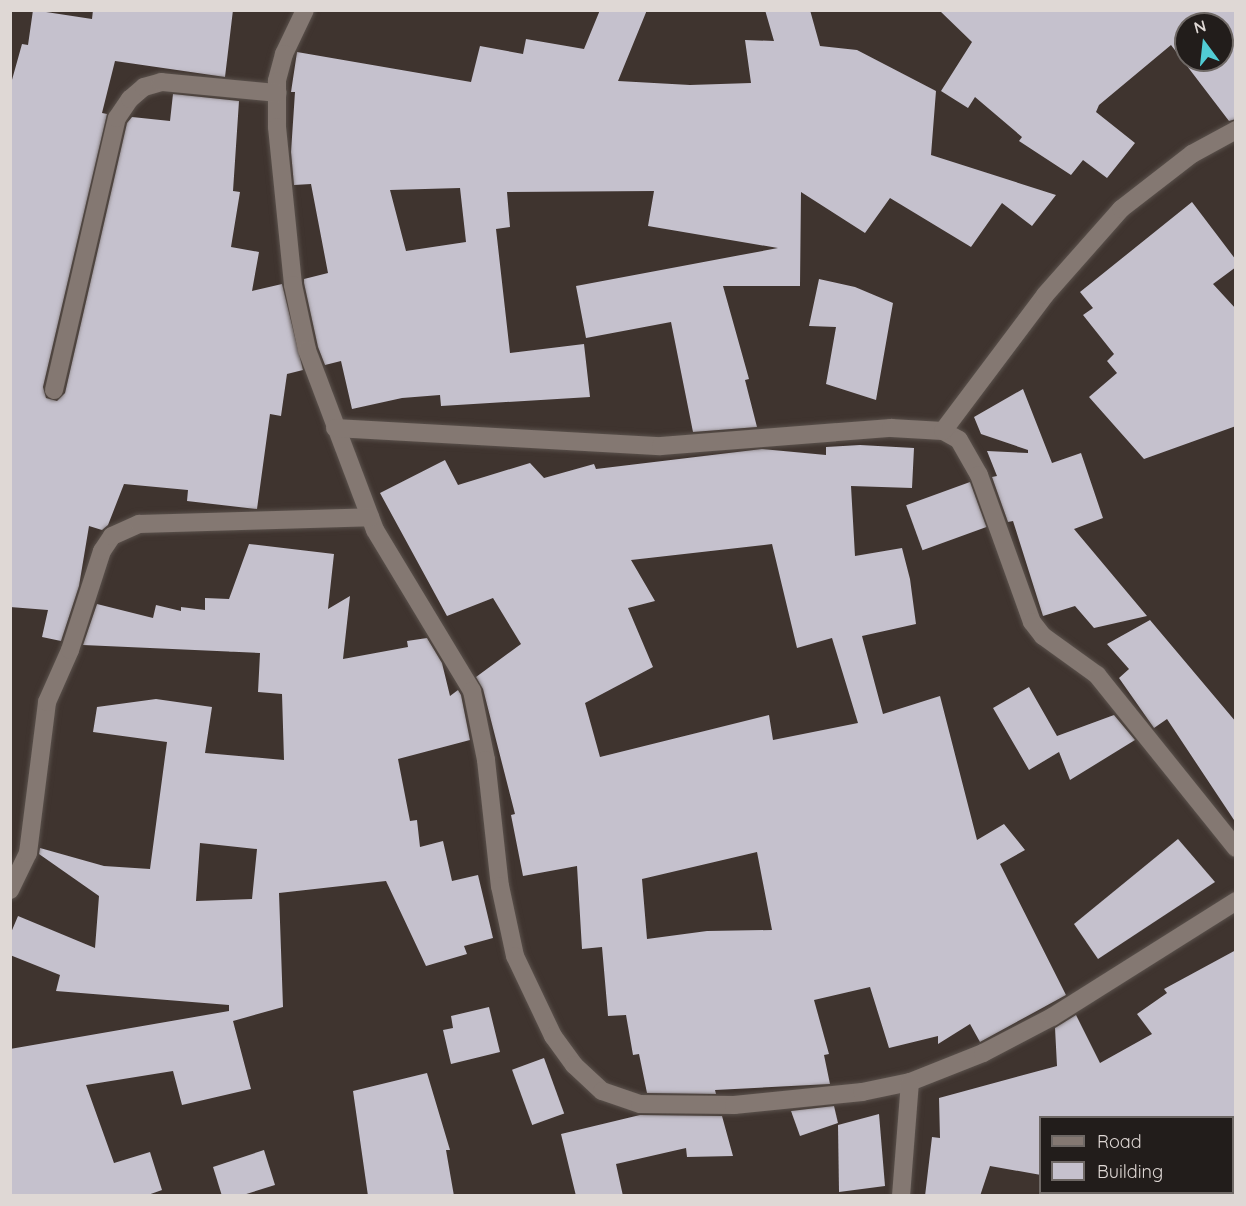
<!DOCTYPE html>
<html>
<head>
<meta charset="utf-8">
<style>
  body { margin:0 }
  #map { position:relative; width:1246px; height:1206px; overflow:hidden; background:#3f342f; font-family:Quicksand,sans-serif }
  div>[style] { position:absolute }
  .building>* { inset:0; background:#c5c1cd; transform-origin:0 0 }
  .roads { filter:drop-shadow(0 0 2px #5a514c) drop-shadow(0 0 2px #5a514c) }
  .street>* { height:18px; margin:-9px; padding:0 9px; transform-origin:9px; border-radius:9px; background:#847872 }
  span { translate:-50% -50%; white-space:nowrap; text-align:center; line-height:1.15; -webkit-text-stroke:6px #221d1b; paint-order:stroke }
  .frame { position:absolute; inset:0; border:12px solid #dfd8d5; pointer-events:none }
  .legend { position:absolute; left:1039px; top:1116px; width:195px; height:78px; box-sizing:border-box; background:#221d1b; border:2px solid #6e6865; margin:0; padding:8px 10px; list-style:none; font-size:18px; color:#dfd8d5 }
  .legend li { display:flex; align-items:center; gap:12px; height:30px }
  .legend b { width:30px; border:2px solid #6e6865 }
  .north { position:absolute; left:1174px; top:12px; width:60px; height:60px; box-sizing:border-box; background:#221d1b; border:2px solid #6e6865; border-radius:50%; rotate:345deg; font-size:16px; font-weight:700; line-height:24px; text-align:center; color:#dfd8d5 }
  .north::after { content:''; display:block; margin:auto; width:21px; height:27px; background:#51ccd4; clip-path:polygon(50% 0,100% 100%,50% 72%,0 100%) }
</style>
</head>
<body>
<div id="map">
  <div class="building">
    <div style="clip-path:polygon(33px 10px,92px 19px,93px 10px,233px 10px,225px 77px,115px 61px,102px 113px,107px 114px,43px 387px,46px 398px,57px 401px,65px 393px,127px 123px,132px 117px,170px 121px,173px 94px,239px 101px,233px 191px,240px 192px,231px 247px,259px 252px,252px 291px,282px 284px,303px 370px,287px 374px,281px 416px,270px 414px,257px 509px,187px 501px,188px 490px,124px 484px,108px 525px,102px 530px,89px 526px,79px 586px,61px 641px,42px 637px,48px 610px,10px 607px,10px 87px,22px 44px,28px 45px)"></div>
    <div style="clip-path:polygon(evenodd,600px 10px,647px 10px,618px 81px,690px 85px,751px 83px,745px 40px,774px 41px,765px 10px,810px 10px,820px 46px,857px 50px,936px 91px,931px 155px,1056px 195px,1032px 226px,1002px 203px,971px 247px,890px 198px,865px 233px,801px 192px,800px 286px,723px 286px,749px 379px,745px 380px,757px 427px,693px 432px,671px 322px,586px 338px,576px 286px,778px 248px,648px 226px,654px 191px,507px 192px,510px 227px,496px 229px,510px 353px,584px 344px,590px 397px,441px 406px,440px 395px,402px 398px,352px 409px,341px 361px,325px 365px,318px 347px,304px 283px,304px 279px,328px 273px,311px 184px,294px 185px,291px 152px,295px 92px,291px 92px,297px 52px,471px 82px,480px 46px,523px 54px,526px 39px,584px 49px,600px 10px,460px 188px,466px 242px,406px 251px,390px 190px,460px 188px)"></div>
    <div style="clip-path:polygon(evenodd,939px 10px,1236px 10px,1236px 119px,1229px 121px,1171px 45px,1099px 105px,1096px 112px,1135px 143px,1107px 178px,1083px 160px,1071px 175px,1019px 141px,1022px 137px,975px 97px,968px 108px,941px 91px,972px 42px,939px 10px,1186px 24px,1222px 24px,1222px 60px,1186px 60px,1186px 24px)"></div>
    <div style="clip-path:polygon(1192px 202px,1236px 260px,1236px 267px,1213px 284px,1236px 309px,1236px 426px,1144px 459px,1089px 397px,1117px 373px,1107px 361px,1114px 354px,1083px 315px,1093px 308px,1080px 292px)"></div>
    <div style="clip-path:polygon(819px 279px,855px 287px,893px 303px,876px 400px,826px 384px,836px 327px,809px 326px)"></div>
    <div style="clip-path:polygon(1023px 389px,1052px 463px,1081px 453px,1103px 518px,1074px 529px,1147px 616px,1094px 628px,1075px 606px,1043px 616px,1013px 521px,1008px 522px,992px 477px,997px 476px,987px 451px,1028px 453px,1028px 450px,981px 434px,974px 417px)"></div>
    <div style="clip-path:polygon(evenodd,860px 445px,914px 448px,912px 488px,851px 486px,855px 556px,902px 548px,910px 579px,916px 624px,862px 636px,883px 714px,940px 696px,977px 840px,1004px 824px,1025px 850px,1000px 864px,1066px 995px,980px 1042px,970px 1024px,938px 1044px,938px 1036px,889px 1048px,870px 987px,814px 1000px,829px 1054px,824px 1055px,830px 1084px,715px 1090px,716px 1094px,647px 1093px,639px 1054px,633px 1055px,626px 1015px,608px 1016px,602px 947px,582px 949px,577px 866px,523px 876px,511px 815px,515px 814px,483px 689px,476px 677px,521px 644px,493px 598px,447px 616px,380px 493px,445px 460px,458px 485px,530px 463px,544px 478px,594px 464px,596px 469px,762px 449px,826px 455px,826px 447px,860px 445px,772px 544px,797px 648px,832px 638px,858px 723px,773px 740px,769px 715px,600px 757px,585px 703px,653px 667px,628px 608px,655px 601px,631px 560px,772px 544px,860px 445px,757px 852px,772px 930px,707px 931px,647px 939px,642px 879px,757px 852px)"></div>
    <div style="left:970px;top:482px;width:48px;height:68px;rotate:70deg"></div>
    <div style="clip-path:polygon(evenodd,249px 544px,334px 554px,328px 609px,350px 596px,343px 659px,408px 647px,407px 641px,427px 638px,442px 663px,450px 696px,458px 690px,461px 695px,470px 740px,398px 759px,410px 821px,417px 820px,420px 847px,443px 841px,452px 881px,478px 875px,493px 938px,464px 946px,467px 954px,426px 966px,386px 881px,279px 893px,283px 1007px,233px 1021px,251px 1089px,182px 1105px,173px 1071px,86px 1085px,114px 1163px,150px 1152px,162px 1190px,145px 1196px,10px 1196px,10px 1049px,229px 1011px,229px 1005px,56px 991px,60px 975px,10px 955px,10px 935px,18px 916px,95px 948px,99px 896px,39px 854px,40px 848px,104px 866px,150px 869px,167px 742px,93px 732px,97px 707px,156px 699px,212px 707px,205px 753px,284px 760px,282px 694px,258px 692px,260px 653px,83px 645px,97px 604px,153px 618px,156px 605px,181px 611px,181px 607px,205px 610px,205px 598px,229px 599px,249px 544px,200px 843px,257px 849px,252px 899px,196px 901px,200px 843px)"></div>
    <div style="clip-path:polygon(1150px 620px,1236px 722px,1236px 823px,1167px 719px,1154px 728px,1119px 678px,1129px 669px,1107px 644px)"></div>
    <div style="clip-path:polygon(1029px 687px,1057px 736px,1114px 715px,1135px 740px,1070px 780px,1059px 752px,1029px 770px,993px 708px)"></div>
    <div style="clip-path:polygon(1178px 839px,1215px 882px,1098px 959px,1074px 924px)"></div>
    <div style="clip-path:polygon(1236px 950px,1236px 1118px,1041px 1118px,1041px 1175px,990px 1166px,980px 1196px,925px 1196px,932px 1137px,940px 1138px,939px 1098px,1057px 1066px,1055px 1028px,1076px 1015px,1100px 1063px,1152px 1034px,1137px 1014px,1167px 993px,1164px 989px)"></div>
    <div style="clip-path:polygon(489px 1007px,500px 1052px,451px 1064px,443px 1030px,453px 1028px,451px 1016px)"></div>
    <div style="left:544px;top:1058px;width:59px;height:34px;rotate:70deg"></div>
    <div style="clip-path:polygon(427px 1073px,450px 1150px,446px 1150px,454px 1196px,368px 1196px,353px 1091px)"></div>
    <div style="clip-path:polygon(834px 1106px,838px 1123px,800px 1136px,791px 1111px)"></div>
    <div style="clip-path:polygon(879px 1114px,885px 1186px,839px 1192px,838px 1125px)"></div>
    <div style="clip-path:polygon(640px 1115px,722px 1116px,733px 1156px,687px 1157px,686px 1148px,616px 1164px,623px 1196px,576px 1196px,561px 1134px)"></div>
    <div style="clip-path:polygon(264px 1150px,275px 1185px,240px 1196px,222px 1196px,213px 1167px)"></div>
  </div>
  <div class="roads">
    <div class="street">
      <div style="left:305px;top:10px;width:49px;rotate:115.5deg"></div>
      <div style="left:284px;top:54px;width:28px;rotate:105deg"></div>
      <div style="left:277px;top:81px;width:46px;rotate:90deg"></div>
      <div style="left:277px;top:127px;width:159px;rotate:84.2deg"></div>
      <div style="left:293px;top:285px;width:66px;rotate:77.8deg"></div>
      <div style="left:307px;top:350px;width:192px;rotate:69.3deg"></div>
      <div style="left:375px;top:530px;width:188px;rotate:58.9deg"></div>
      <div style="left:472px;top:691px;width:70px;rotate:78.5deg"></div>
      <div style="left:486px;top:760px;width:127px;rotate:83.7deg"></div>
      <div style="left:500px;top:886px;width:72px;rotate:77.9deg"></div>
      <div style="left:515px;top:956px;width:89px;rotate:64.6deg"></div>
      <div style="left:553px;top:1036px;width:36px;rotate:54deg"></div>
      <div style="left:574px;top:1065px;width:38px;rotate:43deg"></div>
      <div style="left:602px;top:1091px;width:40px;rotate:18.9deg"></div>
      <div style="left:640px;top:1104px;width:94px;rotate:0.6deg"></div>
      <div style="left:734px;top:1105px;width:129px;rotate:-5.8deg"></div>
      <div style="left:862px;top:1092px;width:49px;rotate:-11.8deg"></div>
      <div style="left:910px;top:1082px;width:79px;rotate:-21.7deg"></div>
      <div style="left:983px;top:1053px;width:78px;rotate:-27.6deg"></div>
      <div style="left:1052px;top:1017px;width:218px;rotate:-32.2deg"></div>
      <div style="left:54px;top:390px;width:279px;rotate:-77deg"></div>
      <div style="left:117px;top:118px;width:23px;rotate:-56deg"></div>
      <div style="left:130px;top:99px;width:18px;rotate:-41deg"></div>
      <div style="left:144px;top:87px;width:18px;rotate:-16deg"></div>
      <div style="left:161px;top:82px;width:117px;rotate:5.4deg"></div>
      <div style="left:335px;top:428px;width:326px;rotate:3.2deg"></div>
      <div style="left:661px;top:446px;width:231px;rotate:-4.5deg"></div>
      <div style="left:891px;top:428px;width:52px;rotate:3.3deg"></div>
      <div style="left:943px;top:431px;width:18px;rotate:29deg"></div>
      <div style="left:959px;top:440px;width:40px;rotate:60.3deg"></div>
      <div style="left:979px;top:475px;width:156px;rotate:70.2deg"></div>
      <div style="left:1032px;top:622px;width:18px;rotate:52deg"></div>
      <div style="left:1043px;top:636px;width:67px;rotate:35.8deg"></div>
      <div style="left:1097px;top:675px;width:222px;rotate:51.2deg"></div>
      <div style="left:943px;top:431px;width:170px;rotate:-53.1deg"></div>
      <div style="left:1045px;top:295px;width:115px;rotate:-48.5deg"></div>
      <div style="left:1121px;top:209px;width:90px;rotate:-37.8deg"></div>
      <div style="left:1192px;top:154px;width:50px;rotate:-28.6deg"></div>
      <div style="left:10px;top:890px;width:41px;rotate:-64.1deg"></div>
      <div style="left:28px;top:853px;width:152px;rotate:-82.8deg"></div>
      <div style="left:47px;top:702px;width:57px;rotate:-66.1deg"></div>
      <div style="left:70px;top:650px;width:104px;rotate:-72.1deg"></div>
      <div style="left:102px;top:551px;width:18px;rotate:-56deg"></div>
      <div style="left:112px;top:536px;width:30px;rotate:-24deg"></div>
      <div style="left:139px;top:524px;width:231px;rotate:-1.7deg"></div>
      <div style="left:901px;top:1196px;width:114px;rotate:-85.5deg"></div>
    </div>
  </div>
  <div class="frame"></div>
  <ul class="legend">
  <li><b style="height:8px;background:#847872"></b>Road</li>
  <li><b style="height:16px;background:#c5c1cd"></b>Building</li>
  </ul>
  <div class="north">N</div>
</div>
</body>
</html>
